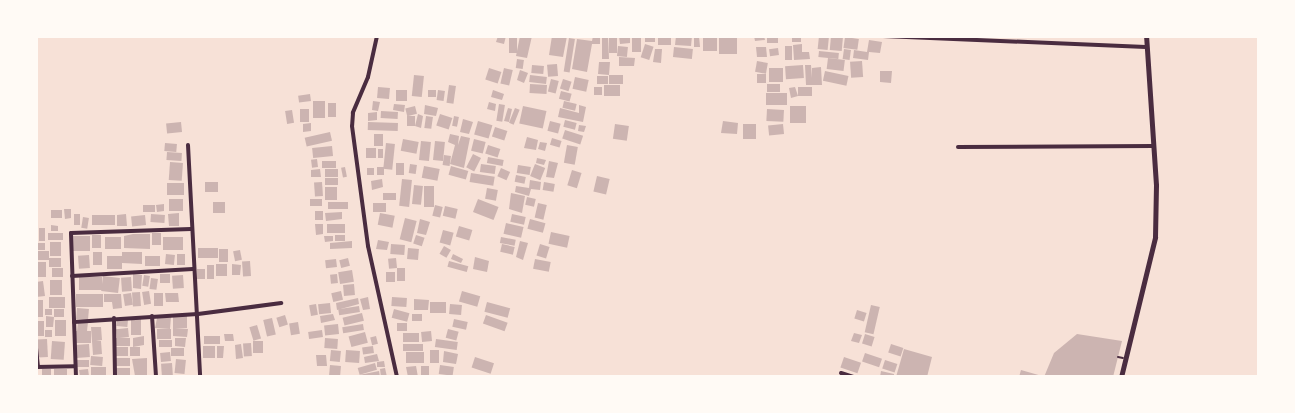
<!DOCTYPE html>
<html>
<head>
<meta charset="utf-8">
<style>
  body { margin:0 }
  #map { position:relative; width:1295px; height:413px; overflow:hidden; background:#f7e1d7; font-family:Cabin,sans-serif }
  div>[style] { position:absolute }
  .building>* { inset:0; background:#ccb4b1; transform-origin:0 0 }
  .service>* { height:2px; margin:-1px; padding:0 1px; transform-origin:1px; border-radius:1px; background:#4a2c40 }
  .minor>* { height:4px; margin:-2px; padding:0 2px; transform-origin:2px; border-radius:2px; background:#4a2c40 }
  .tertiary>* { height:5px; margin:-2.5px; padding:0 2.5px; transform-origin:2.5px; border-radius:2.5px; background:#4a2c40 }
  span { translate:-50% -50%; white-space:nowrap; text-align:center; line-height:1.15; -webkit-text-stroke:4px #fffaf5; paint-order:stroke }
  .frame { position:absolute; inset:0; border:38px solid #fffaf5; pointer-events:none }
</style>
</head>
<body>
<div id="map">
  <div class="building">
    <div style="clip-path:polygon(498px 36px,506px 36px,504px 44px,496px 42px)"></div>
    <div style="left:509px;top:36px;width:8px;height:17px"></div>
    <div style="clip-path:polygon(520px 36px,532px 36px,527px 58px,516px 56px)"></div>
    <div style="clip-path:polygon(552px 36px,567px 36px,563px 57px,549px 55px)"></div>
    <div style="clip-path:polygon(593px 36px,600px 36px,600px 44px,592px 44px,587px 72px,572px 69px,577px 39px,592px 41px)"></div>
    <div style="clip-path:polygon(602px 36px,608px 36px,609px 59px,602px 59px)"></div>
    <div style="left:609px;top:36px;width:8px;height:17px"></div>
    <div style="clip-path:polygon(619px 36px,630px 36px,630px 43px,620px 44px)"></div>
    <div style="left:632px;top:36px;width:9px;height:16px"></div>
    <div style="left:645px;top:36px;width:10px;height:6px"></div>
    <div style="left:658px;top:36px;width:13px;height:9px"></div>
    <div style="clip-path:polygon(676px 36px,692px 36px,691px 46px,675px 45px)"></div>
    <div style="clip-path:polygon(694px 36px,699px 36px,700px 47px,694px 47px)"></div>
    <div style="left:703px;top:36px;width:14px;height:15px"></div>
    <div style="left:719px;top:36px;width:18px;height:18px"></div>
    <div style="clip-path:polygon(754px 36px,764px 36px,765px 40px,755px 41px)"></div>
    <div style="left:767px;top:36px;width:11px;height:7px"></div>
    <div style="left:792px;top:36px;width:9px;height:6px"></div>
    <div style="left:819px;top:36px;width:10px;height:13px;rotate:6deg"></div>
    <div style="left:831px;top:36px;width:12px;height:14px;rotate:5deg"></div>
    <div style="left:845px;top:37px;width:14px;height:11px;rotate:8deg"></div>
    <div style="left:569px;top:38px;width:6px;height:34px;rotate:9deg"></div>
    <div style="clip-path:polygon(869px 40px,882px 42px,880px 53px,869px 52px,868px 60px,853px 58px,854px 50px,867px 52px)"></div>
    <div style="left:645px;top:44px;width:9px;height:14px;rotate:18deg"></div>
    <div style="clip-path:polygon(802px 44px,802px 52px,809px 52px,810px 59px,794px 60px,793px 45px)"></div>
    <div style="left:618px;top:46px;width:10px;height:10px;rotate:6deg"></div>
    <div style="left:785px;top:46px;width:7px;height:14px"></div>
    <div style="left:674px;top:47px;width:19px;height:10px;rotate:6deg"></div>
    <div style="clip-path:polygon(756px 47px,766px 47px,767px 57px,757px 57px)"></div>
    <div style="left:778px;top:48px;width:7px;height:9px;rotate:82deg"></div>
    <div style="clip-path:polygon(655px 49px,662px 49px,661px 63px,653px 62px)"></div>
    <div style="left:844px;top:49px;width:7px;height:10px;rotate:8deg"></div>
    <div style="left:819px;top:51px;width:20px;height:6px;rotate:6deg"></div>
    <div style="clip-path:polygon(619px 57px,635px 58px,634px 66px,619px 66px)"></div>
    <div style="left:828px;top:58px;width:17px;height:11px;rotate:7deg"></div>
    <div style="left:517px;top:59px;width:7px;height:9px;rotate:8deg"></div>
    <div style="left:757px;top:61px;width:11px;height:11px;rotate:10deg"></div>
    <div style="left:862px;top:61px;width:16px;height:12px;rotate:86deg"></div>
    <div style="clip-path:polygon(599px 62px,610px 62px,609px 75px,623px 75px,623px 84px,609px 84px,609px 75px,598px 74px)"></div>
    <div style="left:557px;top:64px;width:12px;height:10px;rotate:85deg"></div>
    <div style="left:532px;top:65px;width:12px;height:8px;rotate:5deg"></div>
    <div style="left:803px;top:65px;width:13px;height:18px;rotate:86deg"></div>
    <div style="clip-path:polygon(805px 65px,811px 65px,812px 78px,812px 68px,821px 67px,822px 85px,806px 85px)"></div>
    <div style="left:489px;top:68px;width:13px;height:12px;rotate:18deg"></div>
    <div style="left:504px;top:68px;width:9px;height:16px;rotate:13deg"></div>
    <div style="left:769px;top:68px;width:14px;height:14px"></div>
    <div style="clip-path:polygon(520px 70px,528px 73px,524px 83px,517px 80px)"></div>
    <div style="left:825px;top:71px;width:24px;height:10px;rotate:12deg"></div>
    <div style="clip-path:polygon(880px 71px,892px 71px,891px 83px,880px 82px)"></div>
    <div style="left:757px;top:74px;width:9px;height:9px"></div>
    <div style="left:414px;top:75px;width:10px;height:21px;rotate:6deg"></div>
    <div style="left:530px;top:75px;width:17px;height:7px;rotate:7deg"></div>
    <div style="left:597px;top:76px;width:11px;height:8px"></div>
    <div style="left:575px;top:77px;width:14px;height:12px;rotate:12deg"></div>
    <div style="left:551px;top:79px;width:8px;height:13px;rotate:14deg"></div>
    <div style="left:563px;top:79px;width:9px;height:10px;rotate:18deg"></div>
    <div style="left:530px;top:84px;width:17px;height:9px;rotate:3deg"></div>
    <div style="left:767px;top:84px;width:13px;height:8px"></div>
    <div style="left:449px;top:85px;width:7px;height:18px;rotate:8deg"></div>
    <div style="left:604px;top:85px;width:16px;height:11px"></div>
    <div style="left:378px;top:87px;width:12px;height:11px;rotate:5deg"></div>
    <div style="left:602px;top:87px;width:8px;height:8px;rotate:90deg"></div>
    <div style="clip-path:polygon(795px 87px,798px 96px,791px 98px,789px 88px)"></div>
    <div style="left:798px;top:87px;width:14px;height:9px"></div>
    <div style="left:396px;top:90px;width:11px;height:11px"></div>
    <div style="left:428px;top:90px;width:8px;height:7px"></div>
    <div style="left:438px;top:90px;width:7px;height:10px;rotate:8deg"></div>
    <div style="clip-path:polygon(493px 90px,504px 94px,502px 100px,491px 97px)"></div>
    <div style="left:561px;top:91px;width:11px;height:8px;rotate:15deg"></div>
    <div style="left:787px;top:93px;width:12px;height:21px;rotate:90deg"></div>
    <div style="left:310px;top:94px;width:7px;height:12px;rotate:82deg"></div>
    <div style="left:313px;top:101px;width:12px;height:17px"></div>
    <div style="clip-path:polygon(373px 101px,380px 102px,378px 111px,372px 110px)"></div>
    <div style="left:564px;top:101px;width:13px;height:7px;rotate:13deg"></div>
    <div style="clip-path:polygon(489px 102px,496px 104px,495px 111px,487px 109px)"></div>
    <div style="left:328px;top:103px;width:8px;height:14px"></div>
    <div style="clip-path:polygon(394px 104px,405px 105px,404px 112px,393px 110px)"></div>
    <div style="left:499px;top:104px;width:6px;height:17px;rotate:9deg"></div>
    <div style="clip-path:polygon(425px 105px,438px 108px,436px 116px,424px 114px)"></div>
    <div style="clip-path:polygon(579px 105px,586px 107px,583px 122px,558px 117px,560px 108px,579px 113px)"></div>
    <div style="left:415px;top:106px;width:8px;height:10px;rotate:76deg"></div>
    <div style="left:523px;top:106px;width:24px;height:18px;rotate:12deg"></div>
    <div style="left:790px;top:106px;width:16px;height:17px"></div>
    <div style="clip-path:polygon(508px 108px,512px 109px,509px 122px,504px 121px)"></div>
    <div style="left:515px;top:108px;width:5px;height:16px;rotate:22deg"></div>
    <div style="left:300px;top:109px;width:9px;height:13px"></div>
    <div style="left:767px;top:109px;width:17px;height:12px;rotate:3deg"></div>
    <div style="left:292px;top:110px;width:13px;height:7px;rotate:81deg"></div>
    <div style="left:381px;top:111px;width:17px;height:7px;rotate:3deg"></div>
    <div style="clip-path:polygon(377px 112px,377px 120px,368px 121px,368px 113px)"></div>
    <div style="clip-path:polygon(418px 114px,423px 116px,421px 128px,415px 126px)"></div>
    <div style="left:440px;top:114px;width:13px;height:12px;rotate:18deg"></div>
    <div style="left:407px;top:116px;width:8px;height:10px"></div>
    <div style="left:426px;top:116px;width:7px;height:12px;rotate:8deg"></div>
    <div style="left:454px;top:116px;width:5px;height:10px;rotate:11deg"></div>
    <div style="clip-path:polygon(463px 119px,473px 122px,469px 134px,460px 132px)"></div>
    <div style="left:565px;top:120px;width:12px;height:7px;rotate:14deg"></div>
    <div style="left:478px;top:121px;width:15px;height:14px;rotate:16deg"></div>
    <div style="left:550px;top:121px;width:11px;height:10px;rotate:15deg"></div>
    <div style="clip-path:polygon(723px 121px,738px 123px,737px 134px,721px 133px)"></div>
    <div style="left:181px;top:122px;width:10px;height:15px;rotate:84deg"></div>
    <div style="left:368px;top:122px;width:30px;height:8px;rotate:2deg"></div>
    <div style="clip-path:polygon(311px 123px,311px 131px,303px 132px,303px 124px)"></div>
    <div style="left:615px;top:124px;width:14px;height:15px;rotate:8deg"></div>
    <div style="left:743px;top:124px;width:13px;height:15px"></div>
    <div style="left:783px;top:124px;width:10px;height:15px;rotate:84deg"></div>
    <div style="clip-path:polygon(579px 125px,586px 126px,584px 132px,578px 131px)"></div>
    <div style="left:495px;top:127px;width:13px;height:10px;rotate:18deg"></div>
    <div style="left:565px;top:130px;width:19px;height:9px;rotate:18deg"></div>
    <div style="left:330px;top:132px;width:9px;height:26px;rotate:77deg"></div>
    <div style="left:374px;top:134px;width:9px;height:12px"></div>
    <div style="clip-path:polygon(450px 134px,459px 136px,458px 145px,461px 136px,470px 138px,464px 168px,450px 164px,455px 145px,448px 142px)"></div>
    <div style="clip-path:polygon(527px 137px,538px 140px,536px 150px,524px 148px)"></div>
    <div style="left:552px;top:138px;width:10px;height:7px;rotate:17deg"></div>
    <div style="left:403px;top:139px;width:16px;height:12px;rotate:11deg"></div>
    <div style="left:474px;top:139px;width:12px;height:12px;rotate:14deg"></div>
    <div style="left:421px;top:141px;width:10px;height:19px;rotate:6deg"></div>
    <div style="left:435px;top:141px;width:10px;height:19px;rotate:6deg"></div>
    <div style="clip-path:polygon(540px 142px,547px 143px,545px 151px,538px 149px)"></div>
    <div style="left:165px;top:143px;width:12px;height:8px;rotate:5deg"></div>
    <div style="left:386px;top:143px;width:9px;height:26px;rotate:6deg"></div>
    <div style="left:488px;top:145px;width:13px;height:9px;rotate:18deg"></div>
    <div style="left:567px;top:145px;width:11px;height:18px;rotate:10deg"></div>
    <div style="left:332px;top:146px;width:10px;height:20px;rotate:84deg"></div>
    <div style="left:366px;top:148px;width:10px;height:10px"></div>
    <div style="left:378px;top:149px;width:5px;height:9px"></div>
    <div style="left:167px;top:152px;width:15px;height:8px;rotate:4deg"></div>
    <div style="left:473px;top:154px;width:9px;height:15px;rotate:27deg"></div>
    <div style="left:444px;top:155px;width:7px;height:10px;rotate:8deg"></div>
    <div style="left:488px;top:157px;width:16px;height:6px;rotate:11deg"></div>
    <div style="clip-path:polygon(537px 158px,546px 160px,544px 165px,536px 163px)"></div>
    <div style="left:317px;top:159px;width:8px;height:6px;rotate:83deg"></div>
    <div style="left:322px;top:161px;width:14px;height:7px"></div>
    <div style="clip-path:polygon(549px 161px,558px 163px,554px 178px,546px 177px)"></div>
    <div style="left:170px;top:162px;width:13px;height:18px;rotate:4deg"></div>
    <div style="left:396px;top:163px;width:8px;height:12px"></div>
    <div style="left:410px;top:164px;width:7px;height:9px;rotate:8deg"></div>
    <div style="left:481px;top:164px;width:15px;height:8px;rotate:8deg"></div>
    <div style="left:535px;top:164px;width:11px;height:13px;rotate:22deg"></div>
    <div style="left:518px;top:165px;width:13px;height:8px;rotate:9deg"></div>
    <div style="left:424px;top:166px;width:16px;height:12px;rotate:11deg"></div>
    <div style="left:451px;top:166px;width:18px;height:9px;rotate:16deg"></div>
    <div style="left:345px;top:167px;width:10px;height:4px;rotate:79deg"></div>
    <div style="left:377px;top:167px;width:7px;height:8px"></div>
    <div style="left:367px;top:168px;width:7px;height:7px"></div>
    <div style="left:501px;top:168px;width:10px;height:9px;rotate:24deg"></div>
    <div style="clip-path:polygon(320px 169px,321px 177px,311px 177px,311px 170px)"></div>
    <div style="left:338px;top:169px;width:8px;height:13px;rotate:90deg"></div>
    <div style="left:572px;top:170px;width:10px;height:16px;rotate:17deg"></div>
    <div style="left:471px;top:173px;width:24px;height:9px;rotate:9deg"></div>
    <div style="left:516px;top:175px;width:10px;height:7px;rotate:11deg"></div>
    <div style="left:597px;top:176px;width:13px;height:16px;rotate:13deg"></div>
    <div style="left:325px;top:178px;width:13px;height:7px"></div>
    <div style="clip-path:polygon(382px 179px,383px 187px,372px 190px,371px 181px)"></div>
    <div style="left:402px;top:179px;width:10px;height:27px;rotate:6deg"></div>
    <div style="clip-path:polygon(530px 180px,541px 182px,540px 190px,531px 189px,529px 196px,515px 192px,516px 186px,529px 188px)"></div>
    <div style="left:205px;top:182px;width:13px;height:10px"></div>
    <div style="left:322px;top:182px;width:14px;height:8px;rotate:86deg"></div>
    <div style="left:544px;top:182px;width:11px;height:8px;rotate:10deg"></div>
    <div style="left:167px;top:183px;width:17px;height:12px"></div>
    <div style="left:414px;top:185px;width:9px;height:19px;rotate:6deg"></div>
    <div style="left:424px;top:186px;width:10px;height:21px"></div>
    <div style="left:325px;top:187px;width:12px;height:13px"></div>
    <div style="left:487px;top:188px;width:11px;height:11px;rotate:10deg"></div>
    <div style="left:383px;top:193px;width:13px;height:7px"></div>
    <div style="clip-path:polygon(511px 193px,525px 196px,522px 213px,509px 209px)"></div>
    <div style="left:527px;top:197px;width:9px;height:8px;rotate:13deg"></div>
    <div style="left:183px;top:199px;width:12px;height:14px;rotate:90deg"></div>
    <div style="left:322px;top:199px;width:7px;height:12px;rotate:90deg"></div>
    <div style="left:478px;top:199px;width:22px;height:14px;rotate:21deg"></div>
    <div style="left:213px;top:202px;width:12px;height:11px"></div>
    <div style="left:328px;top:202px;width:20px;height:7px"></div>
    <div style="left:373px;top:203px;width:13px;height:9px"></div>
    <div style="left:538px;top:203px;width:9px;height:15px;rotate:13deg"></div>
    <div style="clip-path:polygon(164px 204px,164px 211px,157px 212px,156px 205px)"></div>
    <div style="left:143px;top:205px;width:12px;height:7px"></div>
    <div style="left:435px;top:205px;width:8px;height:11px;rotate:14deg"></div>
    <div style="left:445px;top:206px;width:13px;height:10px;rotate:13deg"></div>
    <div style="clip-path:polygon(64px 209px,71px 209px,71px 218px,65px 219px)"></div>
    <div style="left:51px;top:210px;width:11px;height:8px"></div>
    <div style="left:315px;top:211px;width:8px;height:9px"></div>
    <div style="clip-path:polygon(342px 212px,342px 219px,326px 221px,325px 213px)"></div>
    <div style="clip-path:polygon(179px 213px,179px 226px,169px 226px,168px 214px)"></div>
    <div style="left:380px;top:213px;width:15px;height:12px;rotate:11deg"></div>
    <div style="left:74px;top:214px;width:6px;height:11px"></div>
    <div style="clip-path:polygon(126px 214px,127px 226px,117px 226px,117px 215px)"></div>
    <div style="left:151px;top:214px;width:14px;height:8px;rotate:4deg"></div>
    <div style="left:512px;top:214px;width:14px;height:8px;rotate:12deg"></div>
    <div style="left:115px;top:215px;width:10px;height:23px;rotate:90deg"></div>
    <div style="left:145px;top:215px;width:10px;height:14px;rotate:84deg"></div>
    <div style="left:83px;top:217px;width:6px;height:11px;rotate:9deg"></div>
    <div style="left:405px;top:218px;width:12px;height:22px;rotate:14deg"></div>
    <div style="clip-path:polygon(420px 219px,430px 222px,426px 235px,417px 233px)"></div>
    <div style="left:530px;top:219px;width:16px;height:10px;rotate:15deg"></div>
    <div style="left:506px;top:223px;width:18px;height:11px;rotate:13deg"></div>
    <div style="clip-path:polygon(315px 224px,323px 224px,323px 234px,316px 235px)"></div>
    <div style="left:345px;top:224px;width:9px;height:18px;rotate:90deg"></div>
    <div style="clip-path:polygon(51px 225px,58px 226px,58px 231px,51px 231px)"></div>
    <div style="left:459px;top:226px;width:14px;height:11px;rotate:17deg"></div>
    <div style="left:39px;top:228px;width:6px;height:13px"></div>
    <div style="left:443px;top:230px;width:11px;height:13px;rotate:15deg"></div>
    <div style="left:551px;top:232px;width:19px;height:12px;rotate:12deg"></div>
    <div style="left:48px;top:233px;width:15px;height:7px"></div>
    <div style="left:152px;top:233px;width:9px;height:12px"></div>
    <div style="clip-path:polygon(133px 234px,150px 234px,150px 249px,124px 248px,124px 236px)"></div>
    <div style="left:92px;top:235px;width:9px;height:13px"></div>
    <div style="left:345px;top:235px;width:6px;height:10px;rotate:90deg"></div>
    <div style="left:416px;top:235px;width:9px;height:9px;rotate:18deg"></div>
    <div style="left:72px;top:236px;width:18px;height:15px"></div>
    <div style="clip-path:polygon(324px 236px,333px 236px,333px 241px,325px 242px)"></div>
    <div style="left:105px;top:237px;width:16px;height:12px"></div>
    <div style="left:183px;top:237px;width:13px;height:20px;rotate:90deg"></div>
    <div style="left:501px;top:237px;width:15px;height:6px;rotate:11deg"></div>
    <div style="clip-path:polygon(378px 240px,389px 242px,387px 250px,376px 249px)"></div>
    <div style="clip-path:polygon(352px 241px,352px 248px,330px 249px,330px 243px)"></div>
    <div style="clip-path:polygon(520px 241px,528px 243px,523px 260px,516px 257px)"></div>
    <div style="left:61px;top:242px;width:14px;height:11px;rotate:90deg"></div>
    <div style="left:36px;top:243px;width:9px;height:7px"></div>
    <div style="left:391px;top:244px;width:14px;height:10px;rotate:4deg"></div>
    <div style="left:502px;top:244px;width:13px;height:8px;rotate:13deg"></div>
    <div style="left:540px;top:244px;width:10px;height:12px;rotate:17deg"></div>
    <div style="left:444px;top:246px;width:8px;height:9px;rotate:30deg"></div>
    <div style="left:198px;top:248px;width:20px;height:10px"></div>
    <div style="left:408px;top:248px;width:11px;height:11px;rotate:5deg"></div>
    <div style="left:219px;top:249px;width:9px;height:13px"></div>
    <div style="left:240px;top:250px;width:10px;height:7px;rotate:79deg"></div>
    <div style="left:36px;top:251px;width:13px;height:9px"></div>
    <div style="left:93px;top:252px;width:9px;height:13px"></div>
    <div style="clip-path:polygon(122px 252px,142px 252px,142px 264px,122px 263px,122px 269px,107px 269px,107px 256px,122px 256px)"></div>
    <div style="left:166px;top:254px;width:9px;height:10px;rotate:6deg"></div>
    <div style="left:177px;top:254px;width:8px;height:11px"></div>
    <div style="clip-path:polygon(453px 254px,463px 259px,461px 263px,451px 259px)"></div>
    <div style="left:89px;top:255px;width:13px;height:11px;rotate:86deg"></div>
    <div style="left:145px;top:256px;width:15px;height:10px"></div>
    <div style="clip-path:polygon(475px 257px,489px 261px,487px 272px,473px 269px)"></div>
    <div style="left:49px;top:258px;width:12px;height:9px"></div>
    <div style="left:348px;top:258px;width:8px;height:9px;rotate:76deg"></div>
    <div style="left:396px;top:258px;width:10px;height:8px;rotate:84deg"></div>
    <div style="left:336px;top:259px;width:8px;height:11px;rotate:83deg"></div>
    <div style="left:535px;top:259px;width:16px;height:10px;rotate:11deg"></div>
    <div style="left:250px;top:261px;width:15px;height:8px;rotate:86deg"></div>
    <div style="left:449px;top:261px;width:20px;height:6px;rotate:15deg"></div>
    <div style="left:36px;top:262px;width:10px;height:15px"></div>
    <div style="left:216px;top:264px;width:11px;height:12px"></div>
    <div style="clip-path:polygon(232px 264px,241px 265px,240px 275px,232px 275px)"></div>
    <div style="left:207px;top:265px;width:7px;height:14px"></div>
    <div style="left:52px;top:268px;width:11px;height:9px"></div>
    <div style="left:397px;top:268px;width:8px;height:13px"></div>
    <div style="left:197px;top:269px;width:8px;height:10px"></div>
    <div style="left:352px;top:270px;width:12px;height:14px;rotate:81deg"></div>
    <div style="left:386px;top:272px;width:9px;height:10px"></div>
    <div style="clip-path:polygon(133px 274px,142px 275px,141px 289px,133px 288px)"></div>
    <div style="left:160px;top:274px;width:10px;height:9px"></div>
    <div style="left:337px;top:274px;width:9px;height:7px;rotate:84deg"></div>
    <div style="left:144px;top:275px;width:6px;height:11px;rotate:9deg"></div>
    <div style="left:183px;top:275px;width:13px;height:11px;rotate:86deg"></div>
    <div style="left:103px;top:276px;width:17px;height:15px;rotate:7deg"></div>
    <div style="left:102px;top:277px;width:13px;height:23px;rotate:90deg"></div>
    <div style="left:131px;top:277px;width:14px;height:10px;rotate:86deg"></div>
    <div style="left:151px;top:278px;width:7px;height:11px;rotate:8deg"></div>
    <div style="left:50px;top:280px;width:12px;height:15px"></div>
    <div style="clip-path:polygon(43px 281px,45px 296px,36px 297px,36px 282px)"></div>
    <div style="left:354px;top:284px;width:11px;height:11px;rotate:85deg"></div>
    <div style="left:149px;top:291px;width:13px;height:7px;rotate:81deg"></div>
    <div style="left:341px;top:291px;width:9px;height:10px;rotate:77deg"></div>
    <div style="left:462px;top:291px;width:19px;height:11px;rotate:16deg"></div>
    <div style="left:140px;top:292px;width:14px;height:8px;rotate:86deg"></div>
    <div style="left:131px;top:293px;width:12px;height:8px;rotate:81deg"></div>
    <div style="left:154px;top:293px;width:9px;height:13px"></div>
    <div style="clip-path:polygon(165px 293px,178px 293px,179px 302px,166px 302px)"></div>
    <div style="left:103px;top:294px;width:13px;height:27px;rotate:90deg"></div>
    <div style="clip-path:polygon(104px 294px,121px 294px,122px 308px,113px 309px,112px 302px,104px 302px)"></div>
    <div style="left:49px;top:297px;width:16px;height:11px"></div>
    <div style="clip-path:polygon(368px 297px,370px 309px,363px 310px,360px 299px)"></div>
    <div style="left:392px;top:297px;width:15px;height:9px;rotate:4deg"></div>
    <div style="clip-path:polygon(358px 298px,359px 304px,337px 310px,336px 303px)"></div>
    <div style="clip-path:polygon(414px 299px,429px 300px,428px 310px,414px 310px)"></div>
    <div style="left:36px;top:300px;width:7px;height:17px"></div>
    <div style="left:446px;top:302px;width:11px;height:16px;rotate:90deg"></div>
    <div style="left:487px;top:302px;width:24px;height:10px;rotate:15deg"></div>
    <div style="left:330px;top:303px;width:10px;height:12px;rotate:84deg"></div>
    <div style="left:316px;top:304px;width:11px;height:7px;rotate:80deg"></div>
    <div style="left:450px;top:304px;width:12px;height:10px;rotate:5deg"></div>
    <div style="left:871px;top:305px;width:9px;height:28px;rotate:13deg"></div>
    <div style="left:359px;top:306px;width:6px;height:21px;rotate:81deg"></div>
    <div style="left:77px;top:308px;width:12px;height:11px;rotate:5deg"></div>
    <div style="left:45px;top:309px;width:7px;height:6px"></div>
    <div style="left:54px;top:309px;width:10px;height:8px"></div>
    <div style="left:394px;top:309px;width:16px;height:9px;rotate:15deg"></div>
    <div style="left:857px;top:310px;width:10px;height:9px;rotate:17deg"></div>
    <div style="left:362px;top:313px;width:8px;height:20px;rotate:76deg"></div>
    <div style="clip-path:polygon(333px 314px,335px 320px,321px 323px,320px 316px)"></div>
    <div style="left:412px;top:314px;width:10px;height:7px"></div>
    <div style="left:285px;top:315px;width:10px;height:9px;rotate:73deg"></div>
    <div style="left:486px;top:315px;width:23px;height:9px;rotate:20deg"></div>
    <div style="clip-path:polygon(46px 316px,54px 317px,53px 327px,46px 327px)"></div>
    <div style="clip-path:polygon(173px 316px,187px 316px,187px 328px,175px 328px,188px 329px,187px 337px,173px 336px)"></div>
    <div style="clip-path:polygon(171px 317px,170px 329px,155px 328px,157px 318px)"></div>
    <div style="left:131px;top:318px;width:10px;height:17px"></div>
    <div style="left:272px;top:318px;width:17px;height:9px;rotate:77deg"></div>
    <div style="left:117px;top:319px;width:11px;height:7px;rotate:5deg"></div>
    <div style="left:454px;top:319px;width:14px;height:8px;rotate:12deg"></div>
    <div style="left:55px;top:320px;width:11px;height:16px"></div>
    <div style="left:36px;top:321px;width:8px;height:15px"></div>
    <div style="clip-path:polygon(78px 322px,88px 322px,87px 331px,77px 331px)"></div>
    <div style="left:298px;top:322px;width:12px;height:9px;rotate:81deg"></div>
    <div style="left:397px;top:323px;width:10px;height:8px"></div>
    <div style="left:338px;top:324px;width:10px;height:14px;rotate:84deg"></div>
    <div style="left:363px;top:324px;width:6px;height:21px;rotate:81deg"></div>
    <div style="left:257px;top:325px;width:14px;height:8px;rotate:73deg"></div>
    <div style="clip-path:polygon(91px 327px,101px 327px,102px 340px,96px 341px,101px 341px,102px 354px,93px 355px)"></div>
    <div style="left:128px;top:328px;width:9px;height:12px;rotate:84deg"></div>
    <div style="left:157px;top:329px;width:14px;height:10px"></div>
    <div style="left:448px;top:329px;width:11px;height:9px;rotate:15deg"></div>
    <div style="left:45px;top:330px;width:7px;height:7px"></div>
    <div style="left:322px;top:330px;width:7px;height:14px;rotate:82deg"></div>
    <div style="left:91px;top:331px;width:12px;height:15px;rotate:90deg"></div>
    <div style="left:431px;top:331px;width:10px;height:10px;rotate:84deg"></div>
    <div style="left:365px;top:332px;width:11px;height:17px;rotate:75deg"></div>
    <div style="left:403px;top:333px;width:16px;height:9px"></div>
    <div style="clip-path:polygon(854px 333px,862px 335px,859px 343px,851px 341px)"></div>
    <div style="clip-path:polygon(224px 334px,233px 334px,234px 341px,225px 341px)"></div>
    <div style="left:865px;top:334px;width:10px;height:10px;rotate:17deg"></div>
    <div style="clip-path:polygon(1077px 334px,1122px 341px,1113px 377px,1044px 377px,1054px 353px)"></div>
    <div style="clip-path:polygon(144px 336px,144px 345px,133px 347px,133px 338px)"></div>
    <div style="left:204px;top:336px;width:16px;height:8px"></div>
    <div style="left:376px;top:336px;width:8px;height:6px;rotate:76deg"></div>
    <div style="left:130px;top:338px;width:8px;height:15px;rotate:90deg"></div>
    <div style="clip-path:polygon(175px 338px,186px 338px,185px 347px,175px 346px)"></div>
    <div style="left:325px;top:338px;width:13px;height:10px;rotate:4deg"></div>
    <div style="left:47px;top:339px;width:18px;height:10px;rotate:87deg"></div>
    <div style="left:436px;top:339px;width:22px;height:8px;rotate:8deg"></div>
    <div style="left:159px;top:340px;width:13px;height:7px"></div>
    <div style="left:52px;top:341px;width:13px;height:18px;rotate:4deg"></div>
    <div style="left:263px;top:341px;width:12px;height:10px;rotate:90deg"></div>
    <div style="left:251px;top:343px;width:13px;height:8px;rotate:86deg"></div>
    <div style="left:89px;top:344px;width:13px;height:14px;rotate:86deg"></div>
    <div style="clip-path:polygon(241px 344px,243px 358px,236px 359px,235px 345px)"></div>
    <div style="left:403px;top:344px;width:20px;height:7px"></div>
    <div style="left:891px;top:344px;width:13px;height:9px;rotate:18deg"></div>
    <div style="left:215px;top:346px;width:12px;height:12px;rotate:90deg"></div>
    <div style="clip-path:polygon(217px 346px,224px 346px,223px 358px,217px 358px)"></div>
    <div style="left:373px;top:346px;width:7px;height:11px;rotate:82deg"></div>
    <div style="left:116px;top:347px;width:12px;height:9px"></div>
    <div style="left:140px;top:347px;width:9px;height:10px;rotate:90deg"></div>
    <div style="left:171px;top:348px;width:13px;height:8px"></div>
    <div style="clip-path:polygon(904px 349px,932px 357px,927px 377px,896px 377px)"></div>
    <div style="left:331px;top:350px;width:10px;height:11px;rotate:6deg"></div>
    <div style="left:346px;top:350px;width:14px;height:12px;rotate:4deg"></div>
    <div style="left:430px;top:350px;width:9px;height:13px"></div>
    <div style="clip-path:polygon(444px 351px,458px 354px,456px 364px,443px 362px)"></div>
    <div style="left:170px;top:352px;width:9px;height:10px;rotate:84deg"></div>
    <div style="left:406px;top:352px;width:18px;height:11px"></div>
    <div style="left:865px;top:353px;width:18px;height:9px;rotate:19deg"></div>
    <div style="clip-path:polygon(377px 354px,379px 361px,365px 363px,364px 357px)"></div>
    <div style="clip-path:polygon(316px 355px,326px 355px,327px 366px,317px 366px)"></div>
    <div style="left:91px;top:356px;width:12px;height:9px;rotate:5deg"></div>
    <div style="left:475px;top:357px;width:20px;height:11px;rotate:18deg"></div>
    <div style="left:844px;top:357px;width:18px;height:11px;rotate:19deg"></div>
    <div style="left:116px;top:358px;width:14px;height:8px"></div>
    <div style="clip-path:polygon(147px 358px,147px 375px,135px 376px,132px 359px)"></div>
    <div style="left:176px;top:359px;width:10px;height:14px;rotate:6deg"></div>
    <div style="left:76px;top:360px;width:13px;height:7px"></div>
    <div style="left:885px;top:360px;width:13px;height:9px;rotate:18deg"></div>
    <div style="clip-path:polygon(384px 361px,385px 367px,377px 367px,377px 362px)"></div>
    <div style="left:172px;top:363px;width:13px;height:11px;rotate:86deg"></div>
    <div style="left:375px;top:363px;width:7px;height:18px;rotate:74deg"></div>
    <div style="left:330px;top:365px;width:11px;height:10px;rotate:5deg"></div>
    <div style="left:440px;top:365px;width:14px;height:9px;rotate:8deg"></div>
    <div style="clip-path:polygon(416px 366px,418px 377px,408px 377px,406px 367px)"></div>
    <div style="left:421px;top:366px;width:8px;height:11px"></div>
    <div style="left:91px;top:367px;width:15px;height:8px"></div>
    <div style="left:116px;top:368px;width:14px;height:8px"></div>
    <div style="clip-path:polygon(385px 368px,387px 377px,381px 377px,380px 369px)"></div>
    <div style="left:42px;top:369px;width:9px;height:8px"></div>
    <div style="left:54px;top:369px;width:13px;height:8px"></div>
    <div style="clip-path:polygon(88px 369px,89px 376px,80px 376px,79px 370px)"></div>
    <div style="clip-path:polygon(1021px 370px,1042px 376px,1042px 377px,1019px 377px)"></div>
    <div style="clip-path:polygon(379px 371px,380px 377px,360px 377px,359px 375px)"></div>
    <div style="clip-path:polygon(881px 371px,894px 374px,894px 377px,880px 377px)"></div>
  </div>
  <div class="service">
    <div style="left:1118px;top:357px;width:5px;rotate:11deg"></div>
  </div>
  <div class="minor">
    <div style="left:377px;top:36px;width:42px;rotate:102.4deg"></div>
    <div style="left:368px;top:77px;width:39px;rotate:113deg"></div>
    <div style="left:353px;top:113px;width:13px;rotate:94deg"></div>
    <div style="left:352px;top:126px;width:121px;rotate:82.4deg"></div>
    <div style="left:368px;top:246px;width:134px;rotate:77.5deg"></div>
    <div style="left:883px;top:36px;width:263px;rotate:2.4deg"></div>
    <div style="left:188px;top:145px;width:232px;rotate:87deg"></div>
    <div style="left:958px;top:147px;width:195px;rotate:-0.3deg"></div>
    <div style="left:72px;top:276px;width:121px;rotate:-3.3deg"></div>
    <div style="left:152px;top:316px;width:61px;rotate:86.2deg"></div>
    <div style="left:114px;top:318px;width:59px;rotate:89deg"></div>
    <div style="left:74px;top:322px;width:124px;rotate:-3.7deg"></div>
    <div style="left:198px;top:314px;width:84px;rotate:-7.5deg"></div>
    <div style="left:36px;top:348px;width:19px;rotate:84deg"></div>
    <div style="left:36px;top:367px;width:39px;rotate:-1deg"></div>
    <div style="left:841px;top:373px;width:13px;rotate:18deg"></div>
    <div style="left:76px;top:377px;width:144px;rotate:-92deg"></div>
    <div style="left:71px;top:233px;width:120px;rotate:-1.9deg"></div>
  </div>
  <div class="tertiary">
    <div style="left:1121px;top:377px;width:144px;rotate:-76.3deg"></div>
    <div style="left:1155px;top:237px;width:52px;rotate:-88.9deg"></div>
    <div style="left:1156px;top:185px;width:149px;rotate:-93.8deg"></div>
  </div>
  <div class="frame"></div>
</div>
</body>
</html>
